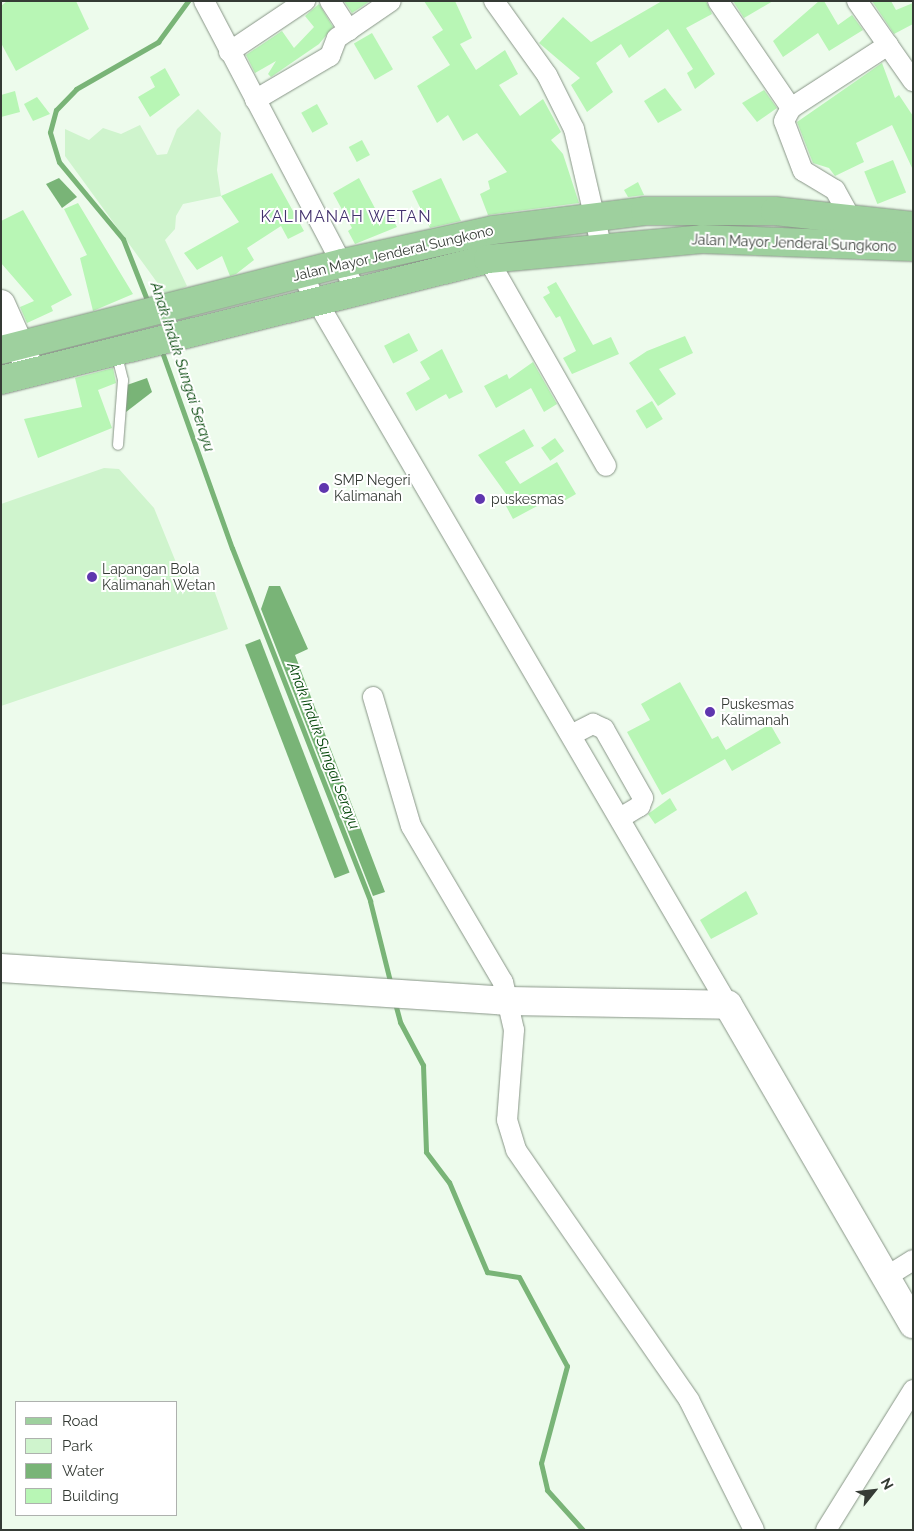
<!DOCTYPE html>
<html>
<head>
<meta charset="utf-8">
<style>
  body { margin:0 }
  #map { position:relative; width:914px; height:1531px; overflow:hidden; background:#edfbec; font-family:Raleway,sans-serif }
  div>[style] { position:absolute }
  .green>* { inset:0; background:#cff4cd }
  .water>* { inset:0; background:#79b477; transform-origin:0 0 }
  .stream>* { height:5px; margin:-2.5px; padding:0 2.5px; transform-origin:2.5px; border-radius:2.5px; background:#79b477 }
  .building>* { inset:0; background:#b8f6b5; transform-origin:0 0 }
  .roads { filter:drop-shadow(0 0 1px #889587) drop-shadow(0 0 1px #889587) }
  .lane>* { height:10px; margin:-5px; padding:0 5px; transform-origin:5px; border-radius:5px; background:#fff }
  .street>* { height:20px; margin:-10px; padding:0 10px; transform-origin:10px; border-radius:10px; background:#fff }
  .secondary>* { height:28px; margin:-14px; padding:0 14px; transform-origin:14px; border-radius:14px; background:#fff }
  .primary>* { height:28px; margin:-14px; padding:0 14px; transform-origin:14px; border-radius:14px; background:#9ed09e }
  .dots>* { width:14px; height:14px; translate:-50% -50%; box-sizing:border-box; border:2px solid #fff; border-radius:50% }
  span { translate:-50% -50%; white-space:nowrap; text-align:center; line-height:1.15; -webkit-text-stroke:4px #fff; paint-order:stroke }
  .street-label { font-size:14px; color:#353b35 }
  .poi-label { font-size:14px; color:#353b35 }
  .left { translate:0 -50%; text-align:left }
  .water-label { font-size:15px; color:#06480b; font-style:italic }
  .quarter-label { font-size:16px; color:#42316d; letter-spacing:1px }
  .frame { position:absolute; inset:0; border:2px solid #353b35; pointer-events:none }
  .legend { position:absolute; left:15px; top:1401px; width:162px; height:115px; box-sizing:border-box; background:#fff; border:1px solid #aeb1ae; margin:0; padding:6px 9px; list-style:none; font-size:15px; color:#353b35 }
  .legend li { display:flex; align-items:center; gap:10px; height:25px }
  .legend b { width:25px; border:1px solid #aeb1ae }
  .north { position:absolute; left:849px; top:1466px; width:50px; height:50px; -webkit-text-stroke:4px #fff; paint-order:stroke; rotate:61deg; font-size:14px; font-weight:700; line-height:20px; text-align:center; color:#353b35 }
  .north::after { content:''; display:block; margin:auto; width:18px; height:22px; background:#353b35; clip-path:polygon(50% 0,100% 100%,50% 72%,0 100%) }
</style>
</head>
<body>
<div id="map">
  <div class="green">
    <div style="clip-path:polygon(198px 109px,221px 133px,217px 170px,221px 196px,183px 204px,176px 216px,175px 229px,165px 240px,187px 286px,167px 296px,65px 156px,65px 129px,89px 140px,103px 128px,121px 134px,140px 125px,157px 155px,167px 154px,177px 129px)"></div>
    <div style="clip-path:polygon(104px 468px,119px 469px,154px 508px,188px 592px,214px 590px,228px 629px,1px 706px,1px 504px)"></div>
  </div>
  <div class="water">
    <div style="clip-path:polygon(59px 178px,77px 197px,62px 208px,46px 184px)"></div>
    <div style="clip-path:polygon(147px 378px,152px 392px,126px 412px,127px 385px)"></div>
    <div style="clip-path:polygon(269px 586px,280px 586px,308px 649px,295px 655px,385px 892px,373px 896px,261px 609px)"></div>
    <div style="left:260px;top:639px;width:250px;height:16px;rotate:69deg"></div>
  </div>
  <div class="stream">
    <div style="left:149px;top:305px;width:71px;rotate:-111.5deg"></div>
    <div style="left:123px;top:239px;width:100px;rotate:-129.7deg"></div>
    <div style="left:59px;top:162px;width:31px;rotate:-107deg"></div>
    <div style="left:50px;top:132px;width:23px;rotate:-75deg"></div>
    <div style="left:56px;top:110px;width:29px;rotate:-46deg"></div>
    <div style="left:76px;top:89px;width:95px;rotate:-29.8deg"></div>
    <div style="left:158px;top:42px;width:51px;rotate:-53.8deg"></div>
    <div style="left:161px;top:349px;width:211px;rotate:70.4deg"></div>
    <div style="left:232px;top:548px;width:379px;rotate:68.6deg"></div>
    <div style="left:370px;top:901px;width:87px;rotate:76deg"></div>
    <div style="left:395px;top:1003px;width:20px;rotate:75deg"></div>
    <div style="left:400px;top:1022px;width:49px;rotate:61.9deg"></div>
    <div style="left:423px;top:1065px;width:87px;rotate:88deg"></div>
    <div style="left:426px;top:1152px;width:38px;rotate:53deg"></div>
    <div style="left:449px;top:1182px;width:98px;rotate:67.1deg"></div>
    <div style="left:487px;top:1272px;width:32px;rotate:9deg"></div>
    <div style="left:519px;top:1277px;width:101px;rotate:61.7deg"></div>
    <div style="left:567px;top:1366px;width:100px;rotate:105deg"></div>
    <div style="left:541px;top:1463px;width:28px;rotate:77deg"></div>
    <div style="left:547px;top:1490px;width:54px;rotate:48deg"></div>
  </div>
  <div class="building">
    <div style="clip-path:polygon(7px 1px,76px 1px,89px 29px,16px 71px,1px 43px,1px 6px)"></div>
    <div style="clip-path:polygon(344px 1px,370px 1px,352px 13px)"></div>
    <div style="clip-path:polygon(424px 1px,455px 1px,472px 38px,460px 44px,476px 70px,505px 50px,518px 74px,499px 85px,520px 116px,543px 99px,561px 132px,551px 140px,563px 154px,579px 203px,488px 215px,480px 194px,490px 189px,488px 181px,507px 172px,477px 133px,463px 141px,448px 115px,437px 123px,417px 86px,450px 65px,432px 37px,443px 30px)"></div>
    <div style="clip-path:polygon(662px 1px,706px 1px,712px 14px,686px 28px,715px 74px,695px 89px,687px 73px,693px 69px,668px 29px,629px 58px,621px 44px,596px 63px,613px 92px,587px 112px,571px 85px,580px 78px,539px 43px,563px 17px,591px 42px)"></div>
    <div style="clip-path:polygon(733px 1px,773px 1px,744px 18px)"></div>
    <div style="clip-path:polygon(819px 1px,824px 1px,838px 25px,852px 15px,863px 30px,829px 51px,818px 33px,783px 57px,773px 41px)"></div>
    <div style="clip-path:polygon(872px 1px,891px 1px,896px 10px,913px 3px,913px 24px,894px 34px)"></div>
    <div style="clip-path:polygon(319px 4px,333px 27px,319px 44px,271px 77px,268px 74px,276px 61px,255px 73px,246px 55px,282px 31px,294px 48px,314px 27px,305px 16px)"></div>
    <div style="left:372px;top:33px;width:42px;height:21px;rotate:60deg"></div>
    <div style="clip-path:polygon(882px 63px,895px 98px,899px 95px,913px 116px,913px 170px,892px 125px,856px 143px,864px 162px,835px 176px,829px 168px,813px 163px,797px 122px)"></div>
    <div style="clip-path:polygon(165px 68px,180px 95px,150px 117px,138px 97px,155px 87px,150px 77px)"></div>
    <div style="clip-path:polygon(665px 88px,682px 110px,658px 123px,644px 101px)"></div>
    <div style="clip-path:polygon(764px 90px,777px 108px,757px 122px,742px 103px)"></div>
    <div style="clip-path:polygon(15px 91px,20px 112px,1px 117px,1px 95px)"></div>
    <div style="clip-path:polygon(37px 97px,50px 114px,33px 121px,24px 104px)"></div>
    <div style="left:317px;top:104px;width:23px;height:18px;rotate:61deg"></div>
    <div style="left:362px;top:140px;width:17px;height:15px;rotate:62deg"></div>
    <div style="left:893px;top:160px;width:35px;height:31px;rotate:68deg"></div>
    <div style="clip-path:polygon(272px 173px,304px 231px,288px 239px,281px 226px,247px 248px,254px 260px,236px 274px,230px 276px,222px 256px,197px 270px,184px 253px,239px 222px,221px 196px)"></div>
    <div style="clip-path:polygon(359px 178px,378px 214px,387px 209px,397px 227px,355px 244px,348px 231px,352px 228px,333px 193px)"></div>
    <div style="clip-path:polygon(441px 178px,461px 221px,430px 228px,412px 191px)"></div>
    <div style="clip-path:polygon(638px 182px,644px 195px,628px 197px,624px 190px)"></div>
    <div style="clip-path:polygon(78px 203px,133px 294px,93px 311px,80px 258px,87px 255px,64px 209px)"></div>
    <div style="clip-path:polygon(23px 210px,72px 295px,51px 306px,53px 311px,27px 323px,20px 307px,34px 301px,1px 263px,1px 221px)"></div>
    <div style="clip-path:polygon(556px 282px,593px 345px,611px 337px,619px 354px,572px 374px,563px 358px,576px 351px,560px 316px,556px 318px,543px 297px,550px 293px,547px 287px)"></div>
    <div style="left:409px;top:333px;width:20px;height:28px;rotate:63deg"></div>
    <div style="clip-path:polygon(685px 336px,693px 353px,659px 369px,676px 394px,658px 406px,629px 363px,647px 351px)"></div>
    <div style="clip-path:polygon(442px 349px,463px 392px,449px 399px,446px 394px,416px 411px,406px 393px,430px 379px,420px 362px)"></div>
    <div style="clip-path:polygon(533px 362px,557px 404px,544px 412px,531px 388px,496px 408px,484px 386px,507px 374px,509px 379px)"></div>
    <div style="clip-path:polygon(113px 368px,116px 383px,98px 390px,112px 428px,38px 458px,24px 419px,82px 407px,75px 378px)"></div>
    <div style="left:652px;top:401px;width:21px;height:19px;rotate:59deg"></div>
    <div style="clip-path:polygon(524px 429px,534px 446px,505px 462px,520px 484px,557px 462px,576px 494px,557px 505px,552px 498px,513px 519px,505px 504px,511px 501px,478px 455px)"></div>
    <div style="left:555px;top:438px;width:16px;height:17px;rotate:55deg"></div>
    <div style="clip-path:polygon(680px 682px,712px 739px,718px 736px,726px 750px,770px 724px,781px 743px,732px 771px,725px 759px,662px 795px,627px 732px,650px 720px,641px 704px)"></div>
    <div style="clip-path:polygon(670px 798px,677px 810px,655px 824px,648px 814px)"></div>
    <div style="clip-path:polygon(746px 891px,758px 914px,711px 939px,700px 920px)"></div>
  </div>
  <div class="roads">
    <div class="lane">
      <div style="left:116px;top:352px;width:29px;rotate:76deg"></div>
      <div style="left:123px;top:380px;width:65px;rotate:94.4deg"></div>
    </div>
    <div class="street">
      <div style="left:204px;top:1px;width:327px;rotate:62.3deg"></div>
      <div style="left:330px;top:1px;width:35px;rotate:57deg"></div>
      <div style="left:494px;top:1px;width:91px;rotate:54.4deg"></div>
      <div style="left:547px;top:75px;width:60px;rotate:63.4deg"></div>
      <div style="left:574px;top:129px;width:119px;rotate:76.9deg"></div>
      <div style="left:718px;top:1px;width:130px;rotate:55.7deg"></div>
      <div style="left:857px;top:1px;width:98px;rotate:55deg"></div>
      <div style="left:229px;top:52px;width:92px;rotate:-33.9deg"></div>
      <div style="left:255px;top:100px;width:87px;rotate:-30.4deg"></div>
      <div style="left:330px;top:56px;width:19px;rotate:-69deg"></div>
      <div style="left:337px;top:38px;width:65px;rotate:-34.4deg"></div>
      <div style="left:849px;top:230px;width:13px;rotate:-86deg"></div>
      <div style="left:850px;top:217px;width:31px;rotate:-119deg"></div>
      <div style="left:835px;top:190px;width:37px;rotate:-149deg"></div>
      <div style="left:803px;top:171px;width:53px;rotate:-110.8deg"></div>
      <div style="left:784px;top:121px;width:15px;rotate:-62deg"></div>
      <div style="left:791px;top:108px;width:116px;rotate:-33deg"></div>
      <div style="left:488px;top:259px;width:238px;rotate:60.3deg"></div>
      <div style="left:301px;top:274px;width:847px;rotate:59.71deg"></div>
      <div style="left:373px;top:697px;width:134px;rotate:73.6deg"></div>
      <div style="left:411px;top:826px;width:181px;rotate:59.5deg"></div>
      <div style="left:503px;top:982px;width:49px;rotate:77.1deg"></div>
      <div style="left:514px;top:1030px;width:90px;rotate:94.4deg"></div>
      <div style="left:507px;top:1120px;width:31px;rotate:73deg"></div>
      <div style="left:516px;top:1150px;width:304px;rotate:55.3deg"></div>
      <div style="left:689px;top:1400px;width:145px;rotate:63.4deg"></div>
      <div style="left:571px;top:735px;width:25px;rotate:-27deg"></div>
      <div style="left:593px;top:724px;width:12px;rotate:24deg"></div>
      <div style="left:604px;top:729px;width:79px;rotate:60.5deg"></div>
      <div style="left:643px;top:798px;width:9px;rotate:111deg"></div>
      <div style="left:640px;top:806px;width:23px;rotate:149deg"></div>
      <div style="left:886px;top:1277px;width:32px;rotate:-32deg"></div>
      <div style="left:826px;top:1530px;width:165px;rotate:-58.1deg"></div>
    </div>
    <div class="secondary">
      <div style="left:1px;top:304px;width:73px;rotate:65.9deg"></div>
      <div style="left:1px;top:968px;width:508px;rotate:3.72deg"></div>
      <div style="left:508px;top:1001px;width:220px;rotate:1deg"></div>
      <div style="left:728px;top:1005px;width:369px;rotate:59.9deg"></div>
    </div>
    <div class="primary">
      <div style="left:1px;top:350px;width:353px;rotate:-14.3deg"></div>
      <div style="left:343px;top:263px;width:154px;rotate:-12.4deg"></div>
      <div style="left:493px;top:230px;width:153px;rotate:-7.1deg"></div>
      <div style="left:645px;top:211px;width:130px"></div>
      <div style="left:775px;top:211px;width:139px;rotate:6.2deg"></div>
      <div style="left:1px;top:380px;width:502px;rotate:-13.95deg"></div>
      <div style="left:488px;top:259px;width:215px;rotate:-5.3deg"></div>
      <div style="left:702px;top:239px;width:211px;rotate:2.2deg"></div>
    </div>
  </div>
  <div class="dots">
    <div style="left:324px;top:488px;background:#5f36ae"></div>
    <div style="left:480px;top:499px;background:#5f36ae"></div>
    <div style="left:92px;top:577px;background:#5f36ae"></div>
    <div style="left:710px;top:712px;background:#5f36ae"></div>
  </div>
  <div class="street-label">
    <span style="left:794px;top:243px;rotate:2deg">Jalan Mayor Jenderal Sungkono</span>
    <span style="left:393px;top:253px;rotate:-13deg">Jalan Mayor Jenderal Sungkono</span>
  </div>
  <div class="poi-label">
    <span class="left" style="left:334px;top:488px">SMP Negeri<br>Kalimanah</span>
    <span class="left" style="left:491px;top:499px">puskesmas</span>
    <span class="left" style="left:102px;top:577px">Lapangan Bola<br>Kalimanah Wetan</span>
    <span class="left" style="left:721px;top:712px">Puskesmas<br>Kalimanah</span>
  </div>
  <div class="water-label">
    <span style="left:182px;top:367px;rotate:72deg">Anak Induk Sungai Serayu</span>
    <span style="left:323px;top:746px;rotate:69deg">Anak Induk Sungai Serayu</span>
  </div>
  <div class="quarter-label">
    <span style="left:346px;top:217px">KALIMANAH WETAN</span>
  </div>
  <div class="frame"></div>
  <ul class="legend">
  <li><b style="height:6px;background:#9ed09e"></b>Road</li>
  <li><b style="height:14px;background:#cff4cd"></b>Park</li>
  <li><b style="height:14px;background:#79b477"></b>Water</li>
  <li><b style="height:14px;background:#b8f6b5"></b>Building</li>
  </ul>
  <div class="north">N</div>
</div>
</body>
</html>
